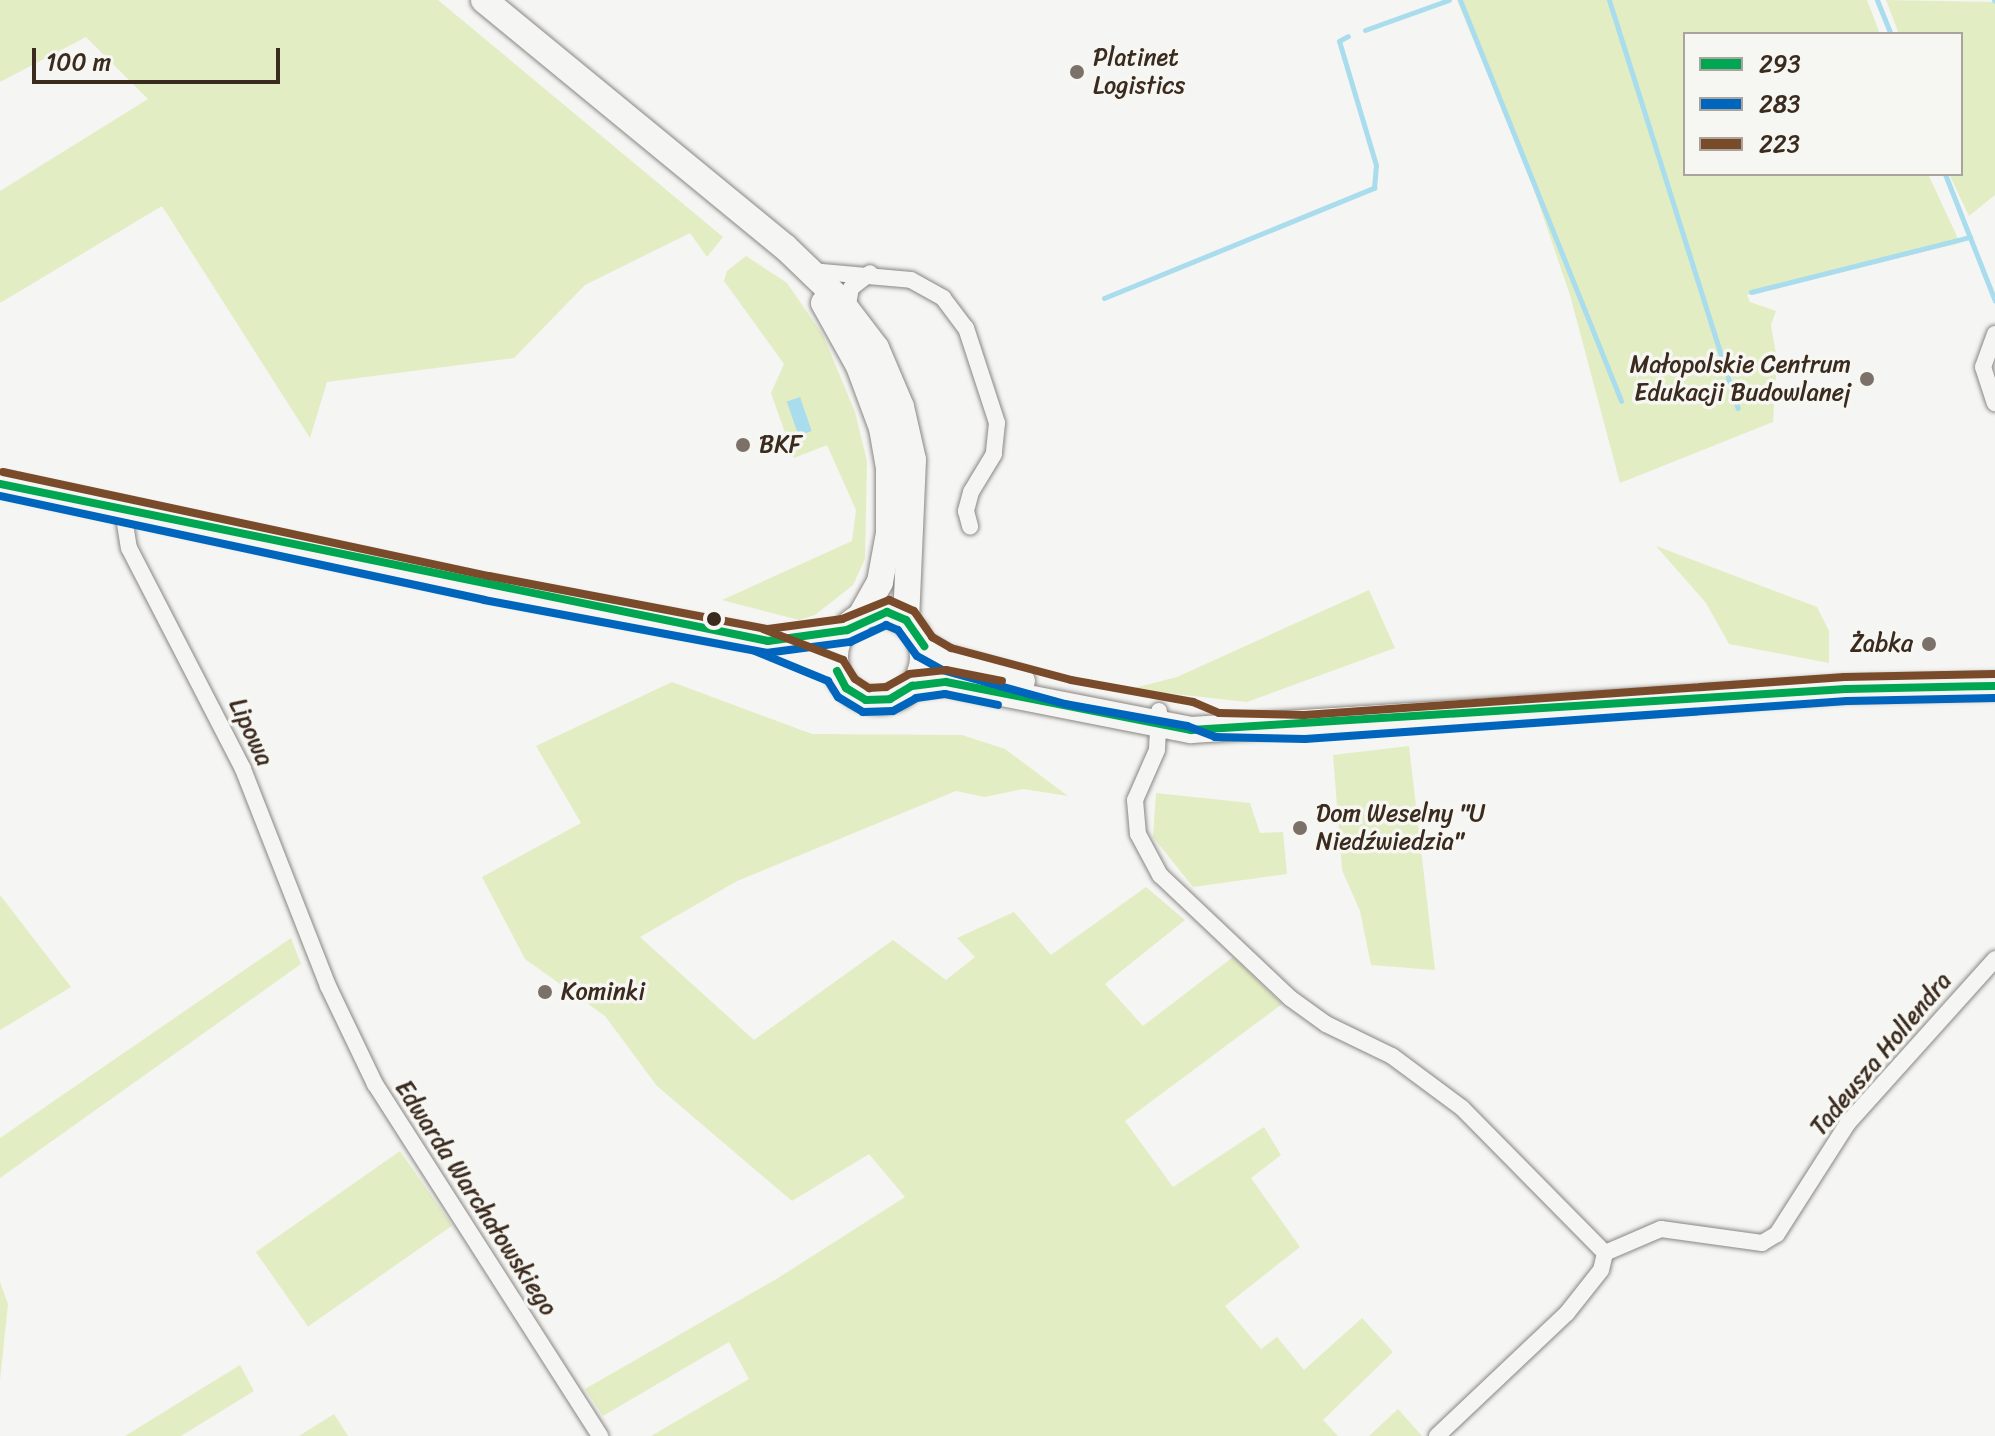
<!DOCTYPE html>
<html>
<head>
<meta charset="utf-8">
<style>
  body { margin:0 }
  #map { position:relative; width:1995px; height:1436px; overflow:hidden; background:#f5f5f3; font-family:Sriracha,sans-serif }
  div>[style] { position:absolute }
  .green>* { inset:0; background:#e3edc3; transform-origin:0 0 }
  .water>* { inset:0; background:#a9dced; transform-origin:0 0 }
  .stream>* { height:5px; margin:-2.5px; padding:0 2.5px; transform-origin:2.5px; border-radius:2.5px; background:#a9dced }
  .roads { filter:drop-shadow(0 0 2px #8a8683) drop-shadow(0 0 2px #8a8683) }
  .street>* { height:16px; margin:-8px; padding:0 8px; transform-origin:8px; border-radius:8px; background:#f5f5f3 }
  .secondary>* { height:22px; margin:-11px; padding:0 11px; transform-origin:11px; border-radius:11px; background:#f5f5f3 }
  .primary>* { height:26px; margin:-13px; padding:0 13px; transform-origin:13px; border-radius:13px; background:#f5f5f3 }
  .primary>.ring { margin:-13px; padding:0; box-sizing:content-box; background:none; border:26px solid #f5f5f3; border-radius:50% }
  .bus-1>* { height:8px; margin:-4px; padding:0 4px; transform-origin:4px; border-radius:4px; background:#00a651 }
  .bus-2>* { height:8px; margin:-4px; padding:0 4px; transform-origin:4px; border-radius:4px; background:#0065bd }
  .bus-3>* { height:8px; margin:-4px; padding:0 4px; transform-origin:4px; border-radius:4px; background:#7a4b2a }
  .dots>* { width:22px; height:22px; translate:-50% -50%; box-sizing:border-box; border:4px solid #f6f6f2; border-radius:50% }
  span { translate:-50% -50%; white-space:nowrap; text-align:center; line-height:1.15; -webkit-text-stroke:7px #f6f6f2; paint-order:stroke }
  .poi-label { font-size:24px; color:#3b2a1e }
  .left { translate:0 -50%; text-align:left }
  .right { translate:-100% -50%; text-align:right }
  .street-label { font-size:24px; color:#3b2a1e }
  .legend { position:absolute; left:1683px; top:32px; width:280px; height:144px; box-sizing:border-box; background:#f6f6f2; border:2px solid #aba49d; margin:0; padding:10px 14px; list-style:none; font-size:24px; color:#3b2a1e }
  .legend li { display:flex; align-items:center; gap:16px; height:40px }
  .legend b { width:40px; border:2px solid #aba49d }
  .scale { position:absolute; left:32px; top:48px; width:248px; height:36px; box-sizing:border-box; border:4px solid #3b2a1e; border-top:0; padding-left:10px; font-size:24px; line-height:28px; white-space:nowrap; color:#3b2a1e; -webkit-text-stroke:6px #f6f6f2; paint-order:stroke }
</style>
</head>
<body>
<div id="map">
  <div class="green">
    <div style="clip-path:polygon(0 0,438px 0,723px 237px,707px 257px,690px 233px,585px 285px,514px 358px,327px 382px,310px 438px,162px 206px,0 303px,0 191px,148px 99px,86px 37px,0 82px)"></div>
    <div style="clip-path:polygon(1457px 0,1867px 0,1880px 34px,1685px 34px,1685px 174px,1928px 174px,1960px 243px,1747px 295px,1750px 302px,1776px 311px,1771px 325px,1777px 360px,1773px 422px,1620px 483px,1570px 295px,1529px 175px)"></div>
    <div style="clip-path:polygon(1886px 0,1995px 2px,1995px 195px,1969px 216px,1949px 174px,1961px 174px,1961px 34px,1899px 34px)"></div>
    <div style="clip-path:polygon(746px 256px,787px 283px,823px 335px,855px 412px,867px 461px,865px 559px,853px 585px,815px 615px,799px 620px,722px 600px,852px 541px,856px 510px,827px 445px,794px 458px,771px 393px,784px 364px,724px 281px,727px 271px)"></div>
    <div style="clip-path:polygon(1656px 546px,1817px 607px,1829px 631px,1829px 663px,1729px 644px,1706px 603px)"></div>
    <div style="clip-path:polygon(1369px 590px,1395px 648px,1247px 702px,1130px 689px,1177px 677px)"></div>
    <div style="clip-path:polygon(672px 682px,812px 734px,962px 735px,1005px 749px,1068px 796px,1023px 789px,985px 797px,956px 791px,737px 881px,640px 937px,754px 1040px,893px 940px,946px 980px,975px 957px,957px 938px,1014px 912px,1051px 955px,1146px 887px,1185px 920px,1105px 984px,1143px 1026px,1233px 957px,1282px 1004px,1125px 1121px,1173px 1187px,1264px 1127px,1281px 1155px,1251px 1178px,1300px 1247px,1225px 1306px,1261px 1349px,1277px 1337px,1304px 1370px,1362px 1318px,1393px 1352px,1323px 1420px,1338px 1436px,651px 1436px,749px 1379px,729px 1342px,603px 1416px,585px 1389px,778px 1278px,905px 1197px,869px 1154px,792px 1201px,657px 1086px,605px 1016px,525px 959px,482px 877px,581px 823px,536px 746px)"></div>
    <div style="clip-path:polygon(1409px 746px,1435px 970px,1371px 965px,1360px 911px,1342px 870px,1333px 755px)"></div>
    <div style="clip-path:polygon(1156px 793px,1250px 803px,1260px 833px,1283px 832px,1287px 874px,1193px 887px,1153px 837px)"></div>
    <div style="clip-path:polygon(0 895px,71px 987px,0 1030px)"></div>
    <div style="clip-path:polygon(291px 938px,301px 964px,0 1178px,0 1138px)"></div>
    <div style="left:400px;top:1151px;width:91px;height:176px;rotate:55deg"></div>
    <div style="clip-path:polygon(0 1282px,8px 1304px,0 1380px)"></div>
    <div style="clip-path:polygon(240px 1365px,254px 1391px,181px 1436px,125px 1436px)"></div>
    <div style="clip-path:polygon(1398px 1409px,1422px 1436px,1369px 1436px)"></div>
    <div style="clip-path:polygon(334px 1414px,348px 1436px,299px 1436px)"></div>
  </div>
  <div class="water">
    <div style="left:800px;top:397px;width:36px;height:14px;rotate:71deg"></div>
  </div>
  <div class="stream">
    <div style="left:1460px;top:0;width:432px;rotate:68.1deg"></div>
    <div style="left:1609px;top:0;width:428px;rotate:72.5deg"></div>
    <div style="left:1877px;top:0;width:37px;rotate:68deg"></div>
    <div style="left:1994px;top:0;width:1px;rotate:45deg"></div>
    <div style="left:1365px;top:30px;width:89px;rotate:-19.7deg"></div>
    <div style="left:1945px;top:174px;width:136px;rotate:68.5deg"></div>
    <div style="left:1751px;top:292px;width:226px;rotate:-14.1deg"></div>
    <div style="left:1104px;top:298px;width:292px;rotate:-22.2deg"></div>
    <div style="left:1374px;top:188px;width:23px;rotate:-85deg"></div>
    <div style="left:1376px;top:165px;width:129px;rotate:-106.6deg"></div>
    <div style="left:1339px;top:41px;width:10px;rotate:-29deg"></div>
  </div>
  <div class="roads">
    <div class="street">
      <div style="left:811px;top:271px;width:100px;rotate:5.1deg"></div>
      <div style="left:911px;top:280px;width:37px;rotate:29deg"></div>
      <div style="left:943px;top:298px;width:38px;rotate:53deg"></div>
      <div style="left:966px;top:328px;width:100px;rotate:71.9deg"></div>
      <div style="left:997px;top:423px;width:31px;rotate:96deg"></div>
      <div style="left:994px;top:454px;width:44px;rotate:121.2deg"></div>
      <div style="left:971px;top:492px;width:20px;rotate:105deg"></div>
      <div style="left:966px;top:511px;width:16px;rotate:75deg"></div>
      <div style="left:847px;top:310px;width:22px;rotate:-80deg"></div>
      <div style="left:851px;top:288px;width:24px;rotate:-38deg"></div>
      <div style="left:1995px;top:334px;width:35px;rotate:110deg"></div>
      <div style="left:1983px;top:367px;width:38px;rotate:72deg"></div>
      <div style="left:123px;top:511px;width:37px;rotate:81deg"></div>
      <div style="left:129px;top:548px;width:249px;rotate:62.7deg"></div>
      <div style="left:243px;top:769px;width:233px;rotate:68.6deg"></div>
      <div style="left:328px;top:986px;width:109px;rotate:64.4deg"></div>
      <div style="left:375px;top:1084px;width:418px;rotate:57.4deg"></div>
      <div style="left:1159px;top:711px;width:39px;rotate:93deg"></div>
      <div style="left:1157px;top:750px;width:55px;rotate:113.7deg"></div>
      <div style="left:1135px;top:800px;width:34px;rotate:85deg"></div>
      <div style="left:1138px;top:834px;width:47px;rotate:61.8deg"></div>
      <div style="left:1160px;top:875px;width:179px;rotate:43.4deg"></div>
      <div style="left:1290px;top:998px;width:44px;rotate:35.8deg"></div>
      <div style="left:1326px;top:1024px;width:73px;rotate:25.9deg"></div>
      <div style="left:1392px;top:1056px;width:87px;rotate:36.6deg"></div>
      <div style="left:1462px;top:1108px;width:204px;rotate:45.4deg"></div>
      <div style="left:1605px;top:1253px;width:17px;rotate:103deg"></div>
      <div style="left:1601px;top:1270px;width:55px;rotate:128.3deg"></div>
      <div style="left:1567px;top:1313px;width:179px;rotate:136.6deg"></div>
      <div style="left:1605px;top:1253px;width:61px;rotate:-23.2deg"></div>
      <div style="left:1661px;top:1229px;width:102px;rotate:7.9deg"></div>
      <div style="left:1762px;top:1243px;width:17px;rotate:-31deg"></div>
      <div style="left:1777px;top:1234px;width:132px;rotate:-57.4deg"></div>
      <div style="left:1848px;top:1123px;width:220px;rotate:-48.1deg"></div>
    </div>
    <div class="secondary">
      <div style="left:0;top:484px;width:498px;rotate:12.1deg"></div>
      <div style="left:487px;top:588px;width:286px;rotate:10.7deg"></div>
      <div style="left:768px;top:641px;width:75px;rotate:23.5deg"></div>
      <div style="left:772px;top:641px;width:76px;rotate:-8.3deg"></div>
    </div>
    <div class="primary">
      <div style="left:484px;top:0;width:389px;rotate:39.4deg"></div>
      <div style="left:785px;top:247px;width:72px;rotate:43.9deg"></div>
      <div style="left:837px;top:297px;width:64px;rotate:52.6deg"></div>
      <div style="left:876px;top:348px;width:64px;rotate:67deg"></div>
      <div style="left:901px;top:407px;width:54px;rotate:77.2deg"></div>
      <div style="left:913px;top:460px;width:160px;rotate:92.5deg"></div>
      <div style="left:824px;top:303px;width:72px;rotate:60.9deg"></div>
      <div style="left:859px;top:366px;width:66px;rotate:69.6deg"></div>
      <div style="left:882px;top:428px;width:41px;rotate:80.1deg"></div>
      <div style="left:889px;top:468px;width:65px;rotate:90deg"></div>
      <div style="left:889px;top:533px;width:50px;rotate:100.4deg"></div>
      <div style="left:880px;top:582px;width:45px;rotate:119.4deg"></div>
      <div class="ring" style="left:835px;top:613px;width:62px;height:62px"></div>
      <div style="left:924px;top:646px;width:26px;rotate:31deg"></div>
      <div style="left:946px;top:659px;width:79px;rotate:16.1deg"></div>
      <div style="left:912px;top:686px;width:34px;rotate:-7deg"></div>
      <div style="left:946px;top:682px;width:250px;rotate:11.1deg"></div>
      <div style="left:1191px;top:730px;width:656px;rotate:-3.58deg"></div>
      <div style="left:1846px;top:689px;width:149px;rotate:-1.2deg"></div>
    </div>
  </div>
  <div class="bus-1">
    <div style="left:0;top:484px;width:784px;rotate:11.55deg"></div>
    <div style="left:768px;top:641px;width:80px;rotate:-7.9deg"></div>
    <div style="left:847px;top:630px;width:44px;rotate:-24.2deg"></div>
    <div style="left:887px;top:612px;width:21px;rotate:23deg"></div>
    <div style="left:906px;top:620px;width:32px;rotate:55deg"></div>
    <div style="left:837px;top:671px;width:19px;rotate:62deg"></div>
    <div style="left:846px;top:688px;width:23px;rotate:31deg"></div>
    <div style="left:866px;top:700px;width:24px;rotate:-2deg"></div>
    <div style="left:890px;top:699px;width:26px;rotate:-31deg"></div>
    <div style="left:912px;top:686px;width:34px;rotate:-7deg"></div>
    <div style="left:946px;top:682px;width:250px;rotate:11.1deg"></div>
    <div style="left:1191px;top:730px;width:656px;rotate:-3.58deg"></div>
    <div style="left:1846px;top:689px;width:149px;rotate:-1.2deg"></div>
  </div>
  <div class="bus-2">
    <div style="left:0;top:496px;width:495px;rotate:12.1deg"></div>
    <div style="left:484px;top:600px;width:287px;rotate:10.6deg"></div>
    <div style="left:766px;top:653px;width:85px;rotate:-7.5deg"></div>
    <div style="left:850px;top:642px;width:40px;rotate:-25deg"></div>
    <div style="left:886px;top:625px;width:13px;rotate:23deg"></div>
    <div style="left:898px;top:630px;width:32px;rotate:54deg"></div>
    <div style="left:917px;top:656px;width:29px;rotate:29deg"></div>
    <div style="left:942px;top:670px;width:128px;rotate:15.5deg"></div>
    <div style="left:1065px;top:704px;width:124px;rotate:10.2deg"></div>
    <div style="left:1187px;top:726px;width:30px;rotate:21deg"></div>
    <div style="left:1215px;top:737px;width:90px;rotate:1.3deg"></div>
    <div style="left:1305px;top:739px;width:543px;rotate:-4.01deg"></div>
    <div style="left:1847px;top:701px;width:148px;rotate:-1.2deg"></div>
    <div style="left:755px;top:651px;width:79px;rotate:22.3deg"></div>
    <div style="left:828px;top:681px;width:19px;rotate:58deg"></div>
    <div style="left:838px;top:697px;width:29px;rotate:31deg"></div>
    <div style="left:863px;top:712px;width:30px;rotate:-2deg"></div>
    <div style="left:893px;top:711px;width:26px;rotate:-29deg"></div>
    <div style="left:916px;top:698px;width:29px;rotate:-8deg"></div>
    <div style="left:945px;top:694px;width:54px;rotate:11.7deg"></div>
  </div>
  <div class="bus-3">
    <div style="left:3px;top:472px;width:497px;rotate:12.1deg"></div>
    <div style="left:489px;top:576px;width:284px;rotate:10.8deg"></div>
    <div style="left:768px;top:629px;width:75px;rotate:-7.7deg"></div>
    <div style="left:842px;top:619px;width:51px;rotate:-22deg"></div>
    <div style="left:889px;top:600px;width:27px;rotate:24deg"></div>
    <div style="left:914px;top:611px;width:32px;rotate:55deg"></div>
    <div style="left:932px;top:637px;width:22px;rotate:30deg"></div>
    <div style="left:951px;top:648px;width:124px;rotate:14.9deg"></div>
    <div style="left:1071px;top:680px;width:124px;rotate:10.2deg"></div>
    <div style="left:1193px;top:702px;width:28px;rotate:23deg"></div>
    <div style="left:1219px;top:713px;width:85px;rotate:1.3deg"></div>
    <div style="left:1304px;top:715px;width:542px;rotate:-4.02deg"></div>
    <div style="left:1845px;top:677px;width:150px;rotate:-1.1deg"></div>
    <div style="left:763px;top:629px;width:86px;rotate:21.2deg"></div>
    <div style="left:843px;top:660px;width:22px;rotate:58deg"></div>
    <div style="left:855px;top:679px;width:17px;rotate:33deg"></div>
    <div style="left:869px;top:688px;width:17px;rotate:-3deg"></div>
    <div style="left:886px;top:687px;width:26px;rotate:-29deg"></div>
    <div style="left:909px;top:674px;width:37px;rotate:-6deg"></div>
    <div style="left:946px;top:670px;width:57px;rotate:11.1deg"></div>
  </div>
  <div class="dots">
    <div style="left:1077px;top:72px;background:#7c7169"></div>
    <div style="left:1867px;top:379px;background:#7c7169"></div>
    <div style="left:743px;top:445px;background:#7c7169"></div>
    <div style="left:714px;top:619px;background:#3b2a1e"></div>
    <div style="left:1929px;top:644px;background:#7c7169"></div>
    <div style="left:1300px;top:828px;background:#7c7169"></div>
    <div style="left:545px;top:992px;background:#7c7169"></div>
  </div>
  <div class="poi-label">
    <span class="left" style="left:1093px;top:72px">Platinet<br>Logistics</span>
    <span class="right" style="left:1851px;top:379px">Małopolskie Centrum<br>Edukacji Budowlanej</span>
    <span class="left" style="left:759px;top:445px">BKF</span>
    <span class="right" style="left:1913px;top:644px">Żabka</span>
    <span class="left" style="left:1316px;top:828px">Dom Weselny "U<br>Niedźwiedzia"</span>
    <span class="left" style="left:561px;top:992px">Kominki</span>
  </div>
  <div class="street-label">
    <span style="left:251px;top:732px;rotate:65deg">Lipowa</span>
    <span style="left:1881px;top:1054px;rotate:-50deg">Tadeusza Hollendra</span>
    <span style="left:476px;top:1198px;rotate:57deg">Edwarda Warchałowskiego</span>
  </div>
  <ul class="legend">
  <li><b style="height:10px;background:#00a651"></b>293</li>
  <li><b style="height:10px;background:#0065bd"></b>283</li>
  <li><b style="height:10px;background:#7a4b2a"></b>223</li>
  </ul>
  <div class="scale">100 m</div>
</div>
</body>
</html>
